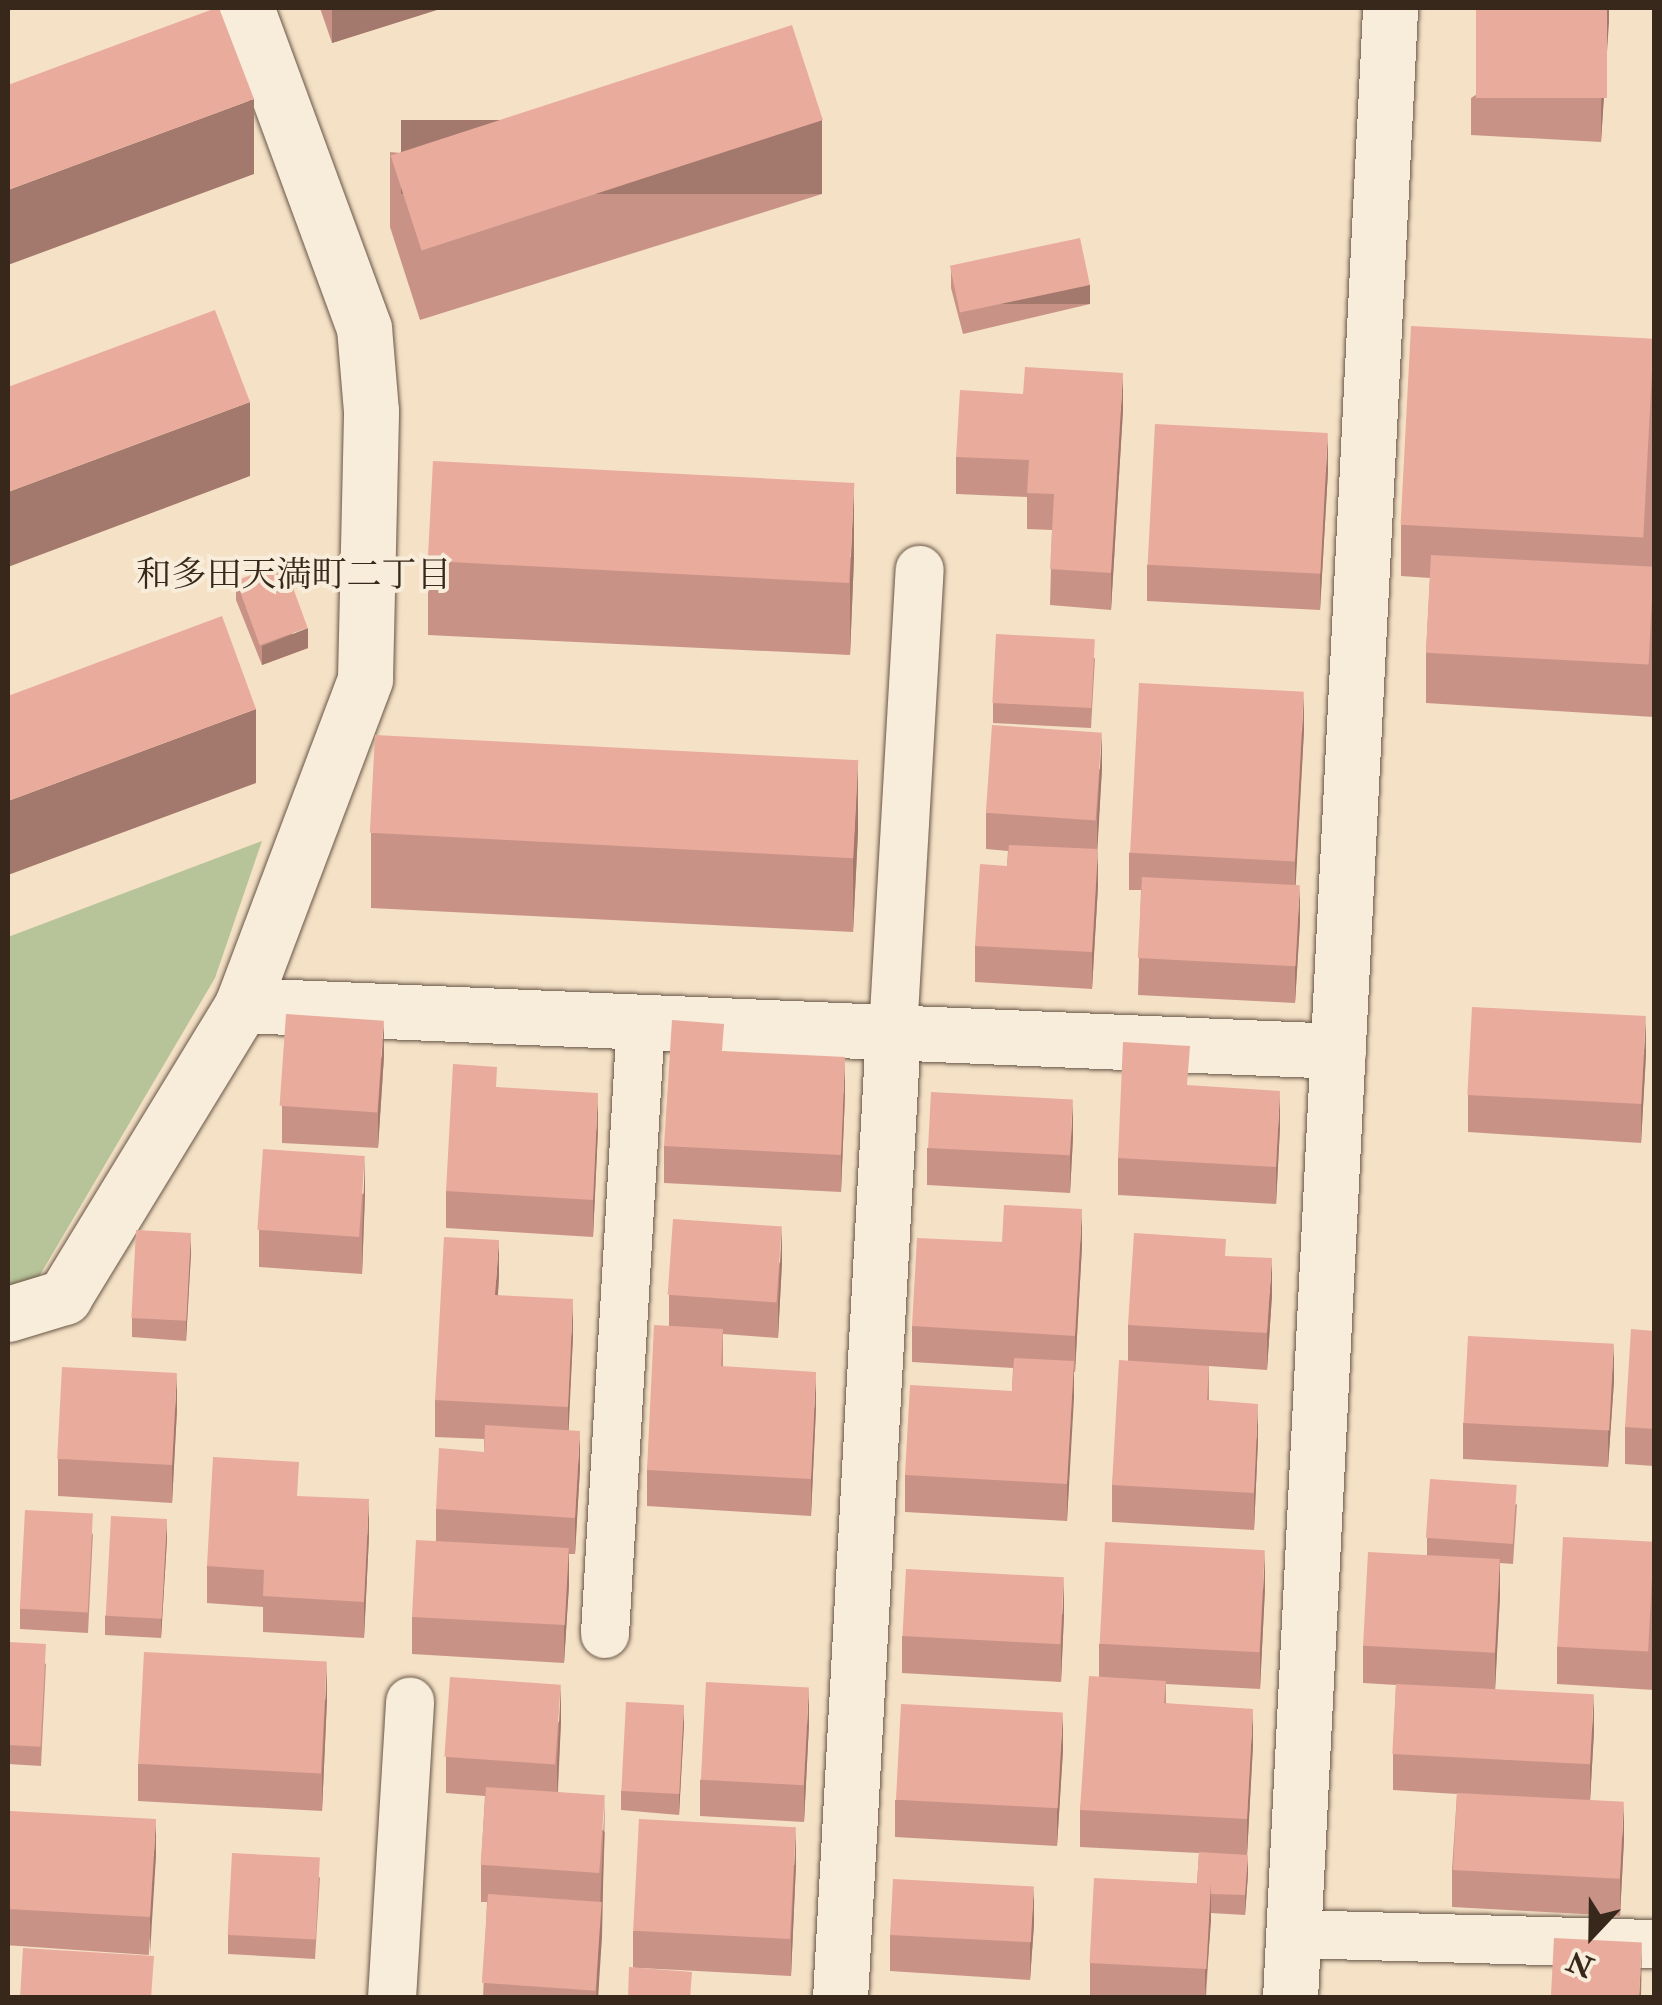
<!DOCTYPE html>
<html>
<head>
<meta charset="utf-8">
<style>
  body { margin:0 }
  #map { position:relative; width:1662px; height:2005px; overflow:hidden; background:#f5e1c6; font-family:"IM FELL Double Pica","Noto Serif JP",serif }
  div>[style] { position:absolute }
  .green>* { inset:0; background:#b7c398 }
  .roads { filter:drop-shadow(0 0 2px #675646) drop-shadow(0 0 2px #675646) }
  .service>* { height:48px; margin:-24px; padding:0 24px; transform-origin:24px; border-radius:24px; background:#f8ecda }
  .minor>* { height:55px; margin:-27.5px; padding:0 27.5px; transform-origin:27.5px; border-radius:27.5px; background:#f8ecda }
  .wall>* { inset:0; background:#c89386; transform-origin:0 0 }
  .shaded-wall>* { inset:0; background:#a3786d; transform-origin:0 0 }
  .building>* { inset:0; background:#e9ab9c; transform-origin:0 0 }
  span { translate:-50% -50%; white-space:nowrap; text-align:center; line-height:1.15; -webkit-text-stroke:8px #f8ecda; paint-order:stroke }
  .neighbourhood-label { font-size:35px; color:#38281c }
  .frame { position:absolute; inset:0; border:10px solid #38281c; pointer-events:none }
  .north { position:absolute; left:1542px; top:1885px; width:100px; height:100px; -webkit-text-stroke:8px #f8ecda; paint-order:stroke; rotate:202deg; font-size:28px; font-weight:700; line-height:40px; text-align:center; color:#38281c }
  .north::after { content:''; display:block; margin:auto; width:35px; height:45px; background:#38281c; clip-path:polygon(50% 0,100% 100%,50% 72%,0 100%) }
</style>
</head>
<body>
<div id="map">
  <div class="green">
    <div style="clip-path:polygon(262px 841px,215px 978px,34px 1285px,8px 1293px,8px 937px)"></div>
  </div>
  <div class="roads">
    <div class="service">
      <div style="left:893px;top:1032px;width:463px;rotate:-86.7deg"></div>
      <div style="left:605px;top:1634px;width:614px;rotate:-86.64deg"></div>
      <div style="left:1293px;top:1934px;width:361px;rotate:1.6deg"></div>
      <div style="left:392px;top:1998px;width:297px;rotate:-86.5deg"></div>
    </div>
    <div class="minor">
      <div style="left:242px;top:1005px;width:1097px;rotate:2.4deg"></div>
      <div style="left:8px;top:1314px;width:59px;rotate:-16.9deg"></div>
      <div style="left:64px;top:1297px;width:342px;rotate:-58.6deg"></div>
      <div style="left:242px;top:1005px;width:348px;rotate:-69.3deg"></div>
      <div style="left:365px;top:679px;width:268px;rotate:-88.7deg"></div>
      <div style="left:371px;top:411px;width:83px;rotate:-94.8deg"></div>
      <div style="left:364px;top:328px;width:341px;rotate:-110.2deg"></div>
      <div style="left:840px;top:1998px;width:967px;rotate:-86.86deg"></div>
      <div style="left:1290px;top:1998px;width:1993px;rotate:-87.12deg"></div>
    </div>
  </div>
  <div class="wall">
    <div style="clip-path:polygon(320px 8px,443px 8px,332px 43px)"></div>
    <div style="clip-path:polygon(1609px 8px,1601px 142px,1471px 135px,1471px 98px)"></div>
    <div style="clip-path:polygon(390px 152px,822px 194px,420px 320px,390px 227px)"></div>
    <div style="clip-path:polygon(951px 269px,1090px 304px,963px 334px,951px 288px)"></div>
    <div style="clip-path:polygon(1654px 339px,1654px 717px,1426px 703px,1426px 653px,1430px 578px,1401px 576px,1401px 525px)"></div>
    <div style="clip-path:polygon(1123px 410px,1111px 610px,1050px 605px,1052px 530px,1027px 529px,1027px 497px,956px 494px,956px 457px)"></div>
    <div style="clip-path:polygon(1328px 471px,1320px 610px,1147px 601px,1147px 565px)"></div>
    <div style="clip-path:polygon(854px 557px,850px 655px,428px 635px,428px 561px)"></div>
    <div style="clip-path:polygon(236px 581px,308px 648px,262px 665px,236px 600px)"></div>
    <div style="clip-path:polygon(1095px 658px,1091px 728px,993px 723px,993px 703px)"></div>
    <div style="clip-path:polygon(1304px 730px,1295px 885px,1300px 922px,1295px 1003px,1138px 995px,1141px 890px,1129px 890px,1129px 853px)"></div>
    <div style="clip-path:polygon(1102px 768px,1097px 849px,1098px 886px,1092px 989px,975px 982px,975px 946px,1007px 866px,1008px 851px,986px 849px,986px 813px)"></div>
    <div style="clip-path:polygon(858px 832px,853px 932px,371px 908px,371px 833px)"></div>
    <div style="clip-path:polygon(724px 1051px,845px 1094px,841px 1192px,664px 1183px,664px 1146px)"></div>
    <div style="clip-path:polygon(1646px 1054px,1641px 1143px,1468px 1132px,1468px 1095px)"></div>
    <div style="clip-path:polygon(384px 1056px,378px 1148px,282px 1143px,282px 1106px)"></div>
    <div style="clip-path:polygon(497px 1087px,598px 1130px,593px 1237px,446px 1228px,446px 1191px)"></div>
    <div style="clip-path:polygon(1280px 1127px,1276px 1204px,1118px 1195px,1118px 1158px)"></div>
    <div style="clip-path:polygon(1073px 1137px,1070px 1193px,927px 1185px,927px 1148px)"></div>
    <div style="clip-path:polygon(365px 1193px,362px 1274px,259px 1267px,259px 1230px)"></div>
    <div style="clip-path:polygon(1082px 1246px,1075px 1372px,1074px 1372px,1067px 1521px,905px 1512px,905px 1475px,1012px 1391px,1013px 1368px,912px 1362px,912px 1326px)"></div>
    <div style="clip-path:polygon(191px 1253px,186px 1341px,132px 1337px,132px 1318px)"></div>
    <div style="clip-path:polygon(1226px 1256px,1272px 1295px,1267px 1370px,1209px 1366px,1209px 1400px,1258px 1440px,1254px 1530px,1112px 1522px,1112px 1485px,1128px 1361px,1128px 1325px)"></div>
    <div style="clip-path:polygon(782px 1262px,778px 1338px,723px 1334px,723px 1366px,816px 1408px,811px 1516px,647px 1506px,647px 1470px,669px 1326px,669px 1295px)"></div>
    <div style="clip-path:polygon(499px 1277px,498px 1295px,573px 1336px,568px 1430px,580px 1468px,575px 1554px,569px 1554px,569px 1585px,564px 1663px,412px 1654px,412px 1617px,436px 1541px,436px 1509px,484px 1452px,484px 1439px,435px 1437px,435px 1400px)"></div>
    <div style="clip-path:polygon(1654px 1331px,1654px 1466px,1625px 1464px,1625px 1427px)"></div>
    <div style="clip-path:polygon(1614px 1381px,1608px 1467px,1463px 1459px,1463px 1423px)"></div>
    <div style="clip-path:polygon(177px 1409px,172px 1503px,58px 1496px,58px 1459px)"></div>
    <div style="clip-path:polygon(299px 1496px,369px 1536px,364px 1638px,263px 1632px,263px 1607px,207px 1603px,207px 1566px)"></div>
    <div style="clip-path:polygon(1517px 1504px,1513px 1564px,1500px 1563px,1500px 1596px,1495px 1689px,1594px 1731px,1590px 1800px,1624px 1839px,1620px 1916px,1452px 1907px,1452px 1870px,1457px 1794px,1393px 1790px,1393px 1754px,1396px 1685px,1363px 1683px,1363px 1646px,1427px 1555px,1427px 1538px)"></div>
    <div style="clip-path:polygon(93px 1533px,88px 1633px,20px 1629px,20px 1609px)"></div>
    <div style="clip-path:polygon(167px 1539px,161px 1638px,105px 1635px,105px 1616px)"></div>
    <div style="clip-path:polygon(1654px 1542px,1654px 1690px,1557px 1684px,1557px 1647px)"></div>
    <div style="clip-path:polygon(1265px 1588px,1260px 1689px,1166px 1684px,1166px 1703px,1253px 1745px,1247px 1855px,1248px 1874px,1245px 1915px,1211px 1913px,1206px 1998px,1090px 1998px,1090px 1963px,1197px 1884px,1199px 1853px,1080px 1847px,1080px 1810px,1099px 1676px,1099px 1644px)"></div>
    <div style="clip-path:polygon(1064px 1614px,1061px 1682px,902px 1673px,902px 1636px)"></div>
    <div style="clip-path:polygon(8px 1642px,46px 1664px,41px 1766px,8px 1764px)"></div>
    <div style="clip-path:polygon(327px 1699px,322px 1811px,138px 1801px,138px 1764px)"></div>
    <div style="clip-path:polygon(561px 1721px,558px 1792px,605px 1832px,598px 1998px,483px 1998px,487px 1902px,481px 1902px,481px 1865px,485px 1796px,446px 1793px,446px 1757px)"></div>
    <div style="clip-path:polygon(684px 1724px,679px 1815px,621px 1810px,621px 1791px)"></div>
    <div style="clip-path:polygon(809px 1724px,804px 1822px,700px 1816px,700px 1780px)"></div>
    <div style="clip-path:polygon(1063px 1750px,1057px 1846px,895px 1837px,895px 1800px)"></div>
    <div style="left:8px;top:1846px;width:148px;height:99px;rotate:4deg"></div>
    <div style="clip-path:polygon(796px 1864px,791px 1976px,640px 1968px,692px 1998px,633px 1967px,633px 1931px)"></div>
    <div style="clip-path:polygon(320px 1877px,315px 1959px,228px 1954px,228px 1935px)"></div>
    <div style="clip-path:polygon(1034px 1924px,1030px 1980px,890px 1971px,890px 1935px)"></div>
  </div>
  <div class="shaded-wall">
    <div style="clip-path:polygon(332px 8px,443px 8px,332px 43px)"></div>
    <div style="clip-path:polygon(1607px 8px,1609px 8px,1609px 22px,1601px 142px,1601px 106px)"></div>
    <div style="clip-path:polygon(254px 99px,254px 174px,8px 265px,8px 190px)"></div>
    <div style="left:822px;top:120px;width:74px;height:421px;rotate:90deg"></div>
    <div style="left:1090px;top:285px;width:19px;height:130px;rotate:90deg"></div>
    <div style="clip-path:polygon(1123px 373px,1123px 410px,1111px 610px,1111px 573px)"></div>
    <div style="clip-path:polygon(250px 402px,250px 476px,8px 567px,8px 492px)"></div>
    <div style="clip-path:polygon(1328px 434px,1328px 471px,1320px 610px,1320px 573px)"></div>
    <div style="clip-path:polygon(854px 482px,854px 557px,850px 655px,850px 580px)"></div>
    <div style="clip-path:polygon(308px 628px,308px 648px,262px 665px,262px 646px)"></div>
    <div style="clip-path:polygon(1304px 693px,1304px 730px,1295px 898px,1295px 862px)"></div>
    <div style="clip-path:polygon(256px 709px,256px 783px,8px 875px,8px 801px)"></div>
    <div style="clip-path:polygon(1102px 732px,1102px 768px,1097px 856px,1097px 819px)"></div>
    <div style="clip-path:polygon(858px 758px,858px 832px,853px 932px,853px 857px)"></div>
    <div style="clip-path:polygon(1098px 849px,1098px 886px,1092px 989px,1092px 952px)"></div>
    <div style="clip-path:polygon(1300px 886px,1300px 922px,1295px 1003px,1295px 966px)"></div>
    <div style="clip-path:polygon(1646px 1017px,1646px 1054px,1641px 1143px,1641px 1106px)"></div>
    <div style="clip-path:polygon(384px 1020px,384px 1056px,378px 1148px,378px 1112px)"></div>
    <div style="clip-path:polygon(845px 1057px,845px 1094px,841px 1192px,841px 1155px)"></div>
    <div style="clip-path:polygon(1280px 1091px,1280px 1127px,1276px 1204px,1276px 1167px)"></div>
    <div style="clip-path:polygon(598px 1093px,598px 1130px,593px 1237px,593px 1200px)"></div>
    <div style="clip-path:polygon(1073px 1100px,1073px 1137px,1070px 1193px,1070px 1156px)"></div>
    <div style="clip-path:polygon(365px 1156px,365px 1193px,362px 1274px,362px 1237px)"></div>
    <div style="clip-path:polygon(1082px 1209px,1082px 1246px,1075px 1372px,1075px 1336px)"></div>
    <div style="clip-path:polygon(782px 1226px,782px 1262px,778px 1338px,778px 1301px)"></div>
    <div style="clip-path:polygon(191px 1233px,191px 1253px,186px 1341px,186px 1321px)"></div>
    <div style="clip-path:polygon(499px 1240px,499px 1277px,495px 1332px,495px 1295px)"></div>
    <div style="clip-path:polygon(1272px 1258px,1272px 1295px,1267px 1370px,1267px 1333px)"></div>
    <div style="clip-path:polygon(573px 1299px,573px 1336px,568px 1444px,568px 1407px)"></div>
    <div style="clip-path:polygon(1614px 1344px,1614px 1381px,1608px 1467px,1608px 1430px)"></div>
    <div style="clip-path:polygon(1074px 1361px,1074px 1398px,1067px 1521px,1067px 1484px)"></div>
    <div style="clip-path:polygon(816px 1372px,816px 1408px,811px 1516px,811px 1479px)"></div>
    <div style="clip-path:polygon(177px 1373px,177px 1409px,172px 1503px,172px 1466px)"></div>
    <div style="clip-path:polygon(1258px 1404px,1258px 1440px,1254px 1530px,1254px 1493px)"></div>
    <div style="clip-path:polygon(580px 1431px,580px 1468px,575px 1554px,575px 1518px)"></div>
    <div style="clip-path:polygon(369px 1499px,369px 1536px,364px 1638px,364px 1602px)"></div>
    <div style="clip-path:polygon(167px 1519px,167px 1539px,161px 1638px,161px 1618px)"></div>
    <div style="clip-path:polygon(569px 1548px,569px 1585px,564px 1663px,564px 1626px)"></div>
    <div style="clip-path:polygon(1265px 1551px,1265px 1588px,1260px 1689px,1260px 1652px)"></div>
    <div style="clip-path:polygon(1500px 1559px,1500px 1596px,1495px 1691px,1495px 1654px)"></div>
    <div style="clip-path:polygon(1064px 1577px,1064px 1614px,1061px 1682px,1061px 1646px)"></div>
    <div style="clip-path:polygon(327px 1662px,327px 1699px,322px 1811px,322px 1775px)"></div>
    <div style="clip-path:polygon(561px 1684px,561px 1721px,557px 1801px,557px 1764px)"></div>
    <div style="clip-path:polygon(809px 1687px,809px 1724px,804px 1822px,804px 1785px)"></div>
    <div style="clip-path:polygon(1594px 1694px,1594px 1731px,1590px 1802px,1590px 1765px)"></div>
    <div style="clip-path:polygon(684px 1705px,684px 1724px,679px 1815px,679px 1796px)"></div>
    <div style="clip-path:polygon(1253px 1709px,1253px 1745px,1247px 1856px,1247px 1819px)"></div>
    <div style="clip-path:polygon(1063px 1713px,1063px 1750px,1057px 1846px,1057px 1809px)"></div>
    <div style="clip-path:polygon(605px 1795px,602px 1937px,598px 1998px,596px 1998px)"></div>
    <div style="clip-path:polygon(1624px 1802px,1624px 1839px,1620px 1916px,1620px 1879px)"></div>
    <div style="clip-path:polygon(156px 1819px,156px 1856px,150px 1954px,150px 1917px)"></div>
    <div style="clip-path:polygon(796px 1827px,796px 1864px,791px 1976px,791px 1940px)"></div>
    <div style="clip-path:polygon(1248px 1855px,1248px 1874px,1245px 1915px,1245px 1895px)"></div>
    <div style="clip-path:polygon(1211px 1885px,1211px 1921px,1205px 1998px,1205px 1971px)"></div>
    <div style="clip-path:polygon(1034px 1887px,1034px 1924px,1030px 1980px,1030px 1943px)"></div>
    <div style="clip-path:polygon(1642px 1943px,1641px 1998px,1639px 1998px)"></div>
  </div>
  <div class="building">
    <div style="clip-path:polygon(216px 8px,219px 8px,254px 99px,8px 190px,8px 85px)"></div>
    <div style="left:1476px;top:8px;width:131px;height:90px"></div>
    <div style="left:792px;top:25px;width:100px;height:422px;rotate:72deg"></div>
    <div style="left:1080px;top:238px;width:48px;height:133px;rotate:78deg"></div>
    <div style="clip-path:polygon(215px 310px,250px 402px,8px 492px,8px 387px)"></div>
    <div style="left:1411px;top:326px;width:243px;height:199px;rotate:3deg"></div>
    <div style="clip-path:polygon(1025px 367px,1123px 373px,1111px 573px,1050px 569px,1054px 494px,1027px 493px,1029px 460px,956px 457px,960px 390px,1023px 394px)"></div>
    <div style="left:1155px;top:424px;width:173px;height:141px;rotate:3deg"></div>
    <div style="left:433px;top:461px;width:422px;height:100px;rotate:3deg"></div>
    <div style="left:1431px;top:555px;width:223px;height:98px;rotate:3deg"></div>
    <div style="left:284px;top:563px;width:69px;height:51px;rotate:70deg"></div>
    <div style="clip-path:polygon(222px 616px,256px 709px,8px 801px,8px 696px)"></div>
    <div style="left:996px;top:634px;width:99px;height:69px;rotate:3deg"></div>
    <div style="left:1139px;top:683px;width:165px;height:170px;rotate:3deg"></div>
    <div style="left:992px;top:725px;width:110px;height:88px;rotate:4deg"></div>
    <div style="left:375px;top:735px;width:484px;height:98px;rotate:3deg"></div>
    <div style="clip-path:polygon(1009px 845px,1098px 849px,1092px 952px,975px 946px,980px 864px,1007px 866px)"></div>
    <div style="left:1142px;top:877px;width:158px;height:81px;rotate:3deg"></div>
    <div style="left:1472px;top:1007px;width:174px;height:88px;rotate:3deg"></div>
    <div style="left:286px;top:1014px;width:98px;height:92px;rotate:4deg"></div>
    <div style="clip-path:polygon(672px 1020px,724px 1024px,722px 1051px,845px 1057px,841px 1155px,664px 1146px)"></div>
    <div style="clip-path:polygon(1123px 1042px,1190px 1046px,1187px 1085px,1280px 1091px,1276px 1167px,1118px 1158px)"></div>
    <div style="clip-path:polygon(453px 1064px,497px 1067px,496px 1087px,598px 1093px,593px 1200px,446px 1191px)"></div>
    <div style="left:931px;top:1092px;width:142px;height:56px;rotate:3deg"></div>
    <div style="left:263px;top:1149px;width:102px;height:81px;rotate:4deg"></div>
    <div style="clip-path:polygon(1004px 1205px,1082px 1209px,1075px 1336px,912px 1326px,917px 1238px,1002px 1242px)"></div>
    <div style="left:673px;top:1219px;width:109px;height:76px;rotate:4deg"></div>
    <div style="left:136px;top:1230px;width:55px;height:88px;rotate:3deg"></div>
    <div style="clip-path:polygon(1134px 1233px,1226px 1239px,1225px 1256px,1272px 1258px,1267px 1333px,1128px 1325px)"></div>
    <div style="clip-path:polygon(444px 1237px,499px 1240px,495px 1295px,573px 1299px,568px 1407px,435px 1400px)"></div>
    <div style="clip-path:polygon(654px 1325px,723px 1329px,721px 1366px,816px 1372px,811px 1479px,647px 1470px)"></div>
    <div style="clip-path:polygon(1631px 1329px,1654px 1331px,1654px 1429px,1625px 1427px)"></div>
    <div style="left:1468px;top:1336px;width:146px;height:87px;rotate:3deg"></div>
    <div style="clip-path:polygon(1014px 1358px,1074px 1361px,1067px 1484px,905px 1475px,910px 1385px,1012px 1391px)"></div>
    <div style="clip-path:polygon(1119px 1360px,1209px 1366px,1207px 1400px,1258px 1404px,1254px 1493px,1112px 1485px)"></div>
    <div style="left:62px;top:1367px;width:115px;height:92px;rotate:3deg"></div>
    <div style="clip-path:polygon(485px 1425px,580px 1431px,575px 1518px,436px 1509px,439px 1448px,484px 1452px)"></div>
    <div style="clip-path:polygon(213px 1457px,299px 1462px,297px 1496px,369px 1499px,364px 1602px,263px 1596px,264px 1570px,207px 1566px)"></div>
    <div style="left:1430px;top:1479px;width:87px;height:59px;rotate:4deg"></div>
    <div style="left:25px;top:1510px;width:68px;height:99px;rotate:3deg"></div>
    <div style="left:111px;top:1516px;width:56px;height:100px;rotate:3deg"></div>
    <div style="left:1563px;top:1537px;width:91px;height:110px;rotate:3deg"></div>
    <div style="left:416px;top:1540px;width:153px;height:77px;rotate:3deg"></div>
    <div style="left:1105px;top:1542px;width:160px;height:102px;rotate:3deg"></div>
    <div style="left:1368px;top:1552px;width:132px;height:94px;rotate:3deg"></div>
    <div style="left:906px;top:1569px;width:158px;height:67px;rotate:3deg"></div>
    <div style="left:8px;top:1642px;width:38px;height:103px;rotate:3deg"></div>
    <div style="left:144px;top:1652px;width:183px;height:112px;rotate:3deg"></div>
    <div style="clip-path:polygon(1089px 1676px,1166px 1681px,1164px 1703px,1253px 1709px,1247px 1819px,1080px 1810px)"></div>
    <div style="left:450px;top:1677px;width:111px;height:80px;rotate:4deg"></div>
    <div style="left:706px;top:1682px;width:103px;height:98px;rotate:3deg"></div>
    <div style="left:1396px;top:1684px;width:198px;height:70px;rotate:3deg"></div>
    <div style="left:626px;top:1702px;width:58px;height:89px;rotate:3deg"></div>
    <div style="left:901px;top:1704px;width:162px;height:96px;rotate:3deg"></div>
    <div style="left:486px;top:1787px;width:119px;height:78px;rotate:4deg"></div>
    <div style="left:1457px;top:1793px;width:167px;height:77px;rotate:3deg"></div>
    <div style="clip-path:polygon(10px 1811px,156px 1819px,150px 1917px,8px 1909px,8px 1846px)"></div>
    <div style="left:639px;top:1819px;width:157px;height:112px;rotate:3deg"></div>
    <div style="clip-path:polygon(1199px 1852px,1248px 1855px,1245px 1895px,1211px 1894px,1211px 1885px,1197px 1884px)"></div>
    <div style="left:232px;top:1853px;width:88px;height:82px;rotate:3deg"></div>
    <div style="left:1094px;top:1878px;width:117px;height:85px;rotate:3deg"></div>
    <div style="left:893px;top:1879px;width:141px;height:56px;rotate:3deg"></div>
    <div style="left:488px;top:1894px;width:114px;height:89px;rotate:4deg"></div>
    <div style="left:1554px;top:1938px;width:88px;height:60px;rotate:3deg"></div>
    <div style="clip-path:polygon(23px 1948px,154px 1956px,151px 1998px,20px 1998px)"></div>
    <div style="clip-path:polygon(629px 1967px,692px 1972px,690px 1998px,628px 1998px)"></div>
  </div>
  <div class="neighbourhood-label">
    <span style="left:294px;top:575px">和多田天満町二丁目</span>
  </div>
  <div class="frame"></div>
  <div class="north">N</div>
</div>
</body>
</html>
